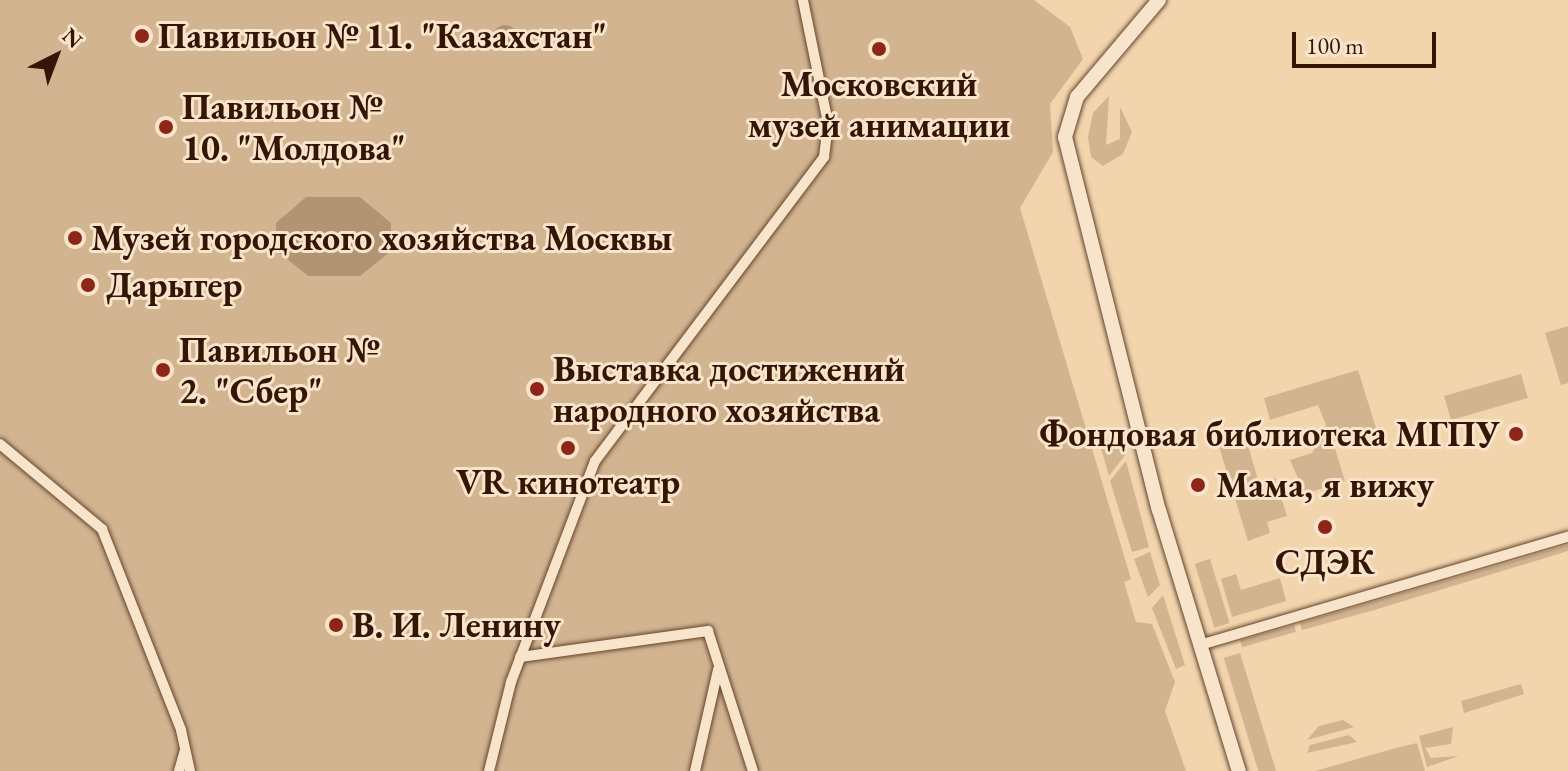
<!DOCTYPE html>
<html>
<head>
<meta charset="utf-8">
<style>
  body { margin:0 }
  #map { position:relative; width:1568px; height:771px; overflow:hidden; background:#f2d5ad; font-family:"EB Garamond",serif }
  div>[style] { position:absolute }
  .green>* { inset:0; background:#d2b490; transform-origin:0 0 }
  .water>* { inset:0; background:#b29474 }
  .round { border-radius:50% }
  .roads { filter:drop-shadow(0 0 2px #64452f) drop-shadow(0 0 2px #64452f) }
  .street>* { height:10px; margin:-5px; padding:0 5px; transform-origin:5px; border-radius:5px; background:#f7e4ca }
  .secondary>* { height:14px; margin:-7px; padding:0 7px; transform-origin:7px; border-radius:7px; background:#f7e4ca }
  .dots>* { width:22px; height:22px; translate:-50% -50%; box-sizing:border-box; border:4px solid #f7e4ca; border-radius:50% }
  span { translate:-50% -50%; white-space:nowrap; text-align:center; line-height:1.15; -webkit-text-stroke:6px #f7e4ca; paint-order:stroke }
  .poi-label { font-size:36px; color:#351505; font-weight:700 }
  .left { translate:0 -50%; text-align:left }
  .right { translate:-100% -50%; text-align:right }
  .north { position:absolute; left:16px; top:16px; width:80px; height:80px; -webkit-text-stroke:6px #f7e4ca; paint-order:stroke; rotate:42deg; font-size:22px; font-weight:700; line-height:32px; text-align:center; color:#351505 }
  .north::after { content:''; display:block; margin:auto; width:28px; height:36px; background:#351505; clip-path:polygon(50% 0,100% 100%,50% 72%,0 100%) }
  .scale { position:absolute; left:1292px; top:32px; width:144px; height:36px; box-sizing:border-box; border:4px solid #351505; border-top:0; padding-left:10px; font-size:24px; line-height:28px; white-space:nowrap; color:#351505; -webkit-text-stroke:6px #f7e4ca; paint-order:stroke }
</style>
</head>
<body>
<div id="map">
  <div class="green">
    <div style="clip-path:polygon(0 0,1034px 0,1070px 27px,1083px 59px,1050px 104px,1053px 152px,1020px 208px,1131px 579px,1124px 582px,1136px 622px,1152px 624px,1175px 682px,1165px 711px,1186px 771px,0 771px)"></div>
    <div style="clip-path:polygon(1109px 96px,1106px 145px,1120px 139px,1120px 107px,1132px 132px,1123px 154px,1103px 166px,1091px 157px,1088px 137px,1093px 113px)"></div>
    <div style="clip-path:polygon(1568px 326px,1568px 383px,1561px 385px,1545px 333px)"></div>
    <div style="clip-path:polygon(1358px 370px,1376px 428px,1333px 442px,1345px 481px,1305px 494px,1290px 460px,1312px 453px,1326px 425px,1318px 405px,1270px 420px,1264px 398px)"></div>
    <div style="left:1521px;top:374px;width:25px;height:80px;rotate:74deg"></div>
    <div style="clip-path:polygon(1243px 429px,1259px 483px,1275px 478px,1287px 516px,1267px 522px,1270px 533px,1248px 541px,1216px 437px)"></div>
    <div style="clip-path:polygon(1117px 439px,1125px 455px,1109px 476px,1099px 441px)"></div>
    <div style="clip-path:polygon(1126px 461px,1149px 547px,1132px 552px,1110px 481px)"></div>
    <div style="clip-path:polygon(1568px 545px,1568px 551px,1371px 611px,1302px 630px,1300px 623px)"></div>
    <div style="clip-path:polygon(1150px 552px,1160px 585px,1148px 597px,1134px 559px)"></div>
    <div style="left:1210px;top:559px;width:67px;height:16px;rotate:73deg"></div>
    <div style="clip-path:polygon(1236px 574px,1241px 590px,1280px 578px,1286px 601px,1232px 617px,1221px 579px)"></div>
    <div style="clip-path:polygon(1163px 595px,1185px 665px,1176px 669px,1152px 608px)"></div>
    <div style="left:1294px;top:625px;width:7px;height:56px;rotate:74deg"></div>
    <div style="left:1240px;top:653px;width:123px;height:17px;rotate:73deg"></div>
    <div style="clip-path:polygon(1521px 684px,1524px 694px,1464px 713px,1461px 701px)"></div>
    <div style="clip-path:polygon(1343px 720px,1354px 727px,1307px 740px,1319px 726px)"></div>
    <div style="clip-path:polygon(1453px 727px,1451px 744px,1425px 748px,1431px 758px,1459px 756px,1427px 767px,1419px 736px)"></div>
    <div style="clip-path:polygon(1349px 735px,1357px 742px,1307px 753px,1310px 745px)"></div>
    <div style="clip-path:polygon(1417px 743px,1425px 771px,1315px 771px,1396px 748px)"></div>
  </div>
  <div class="water">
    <div class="round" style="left:493px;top:25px;width:24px;height:24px"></div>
    <div style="clip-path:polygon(306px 197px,360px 197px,391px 223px,391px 251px,360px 276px,308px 276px,276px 250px,276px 223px)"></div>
  </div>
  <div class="roads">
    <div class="street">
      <div style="left:0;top:444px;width:133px;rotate:39.8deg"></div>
      <div style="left:102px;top:529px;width:216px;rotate:68.5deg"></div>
      <div style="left:181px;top:730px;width:42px;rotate:77.6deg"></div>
      <div style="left:1200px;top:645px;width:384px;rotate:-16.4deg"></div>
      <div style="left:520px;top:657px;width:190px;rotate:-7.9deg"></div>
      <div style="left:708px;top:631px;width:147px;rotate:72.2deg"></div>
      <div style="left:179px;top:771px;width:22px;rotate:-74deg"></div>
      <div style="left:489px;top:771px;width:92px;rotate:-76.1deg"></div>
      <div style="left:511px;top:682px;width:236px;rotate:-69.2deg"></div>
      <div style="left:595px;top:461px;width:381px;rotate:-53deg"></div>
      <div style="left:824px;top:157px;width:34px;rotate:-83deg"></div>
      <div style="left:828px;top:123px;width:126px;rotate:-101.5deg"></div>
      <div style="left:695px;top:771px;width:104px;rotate:-77.2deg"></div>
    </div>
    <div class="secondary">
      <div style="left:1159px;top:0;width:127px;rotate:130.2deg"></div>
      <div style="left:1077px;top:97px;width:42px;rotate:106.7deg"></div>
      <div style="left:1065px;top:137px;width:385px;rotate:75.9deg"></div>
      <div style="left:1159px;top:510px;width:273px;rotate:73deg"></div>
    </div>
  </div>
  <div class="dots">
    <div style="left:142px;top:36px;background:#8f2418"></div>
    <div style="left:879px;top:49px;background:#8f2418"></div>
    <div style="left:166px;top:127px;background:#8f2418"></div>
    <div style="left:75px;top:238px;background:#8f2418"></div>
    <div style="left:88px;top:285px;background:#8f2418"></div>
    <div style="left:163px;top:370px;background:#8f2418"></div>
    <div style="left:537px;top:389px;background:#8f2418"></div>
    <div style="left:1516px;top:434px;background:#8f2418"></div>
    <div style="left:568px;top:448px;background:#8f2418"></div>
    <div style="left:1198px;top:485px;background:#8f2418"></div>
    <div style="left:1325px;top:527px;background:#8f2418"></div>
    <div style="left:336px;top:625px;background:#8f2418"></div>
  </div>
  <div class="poi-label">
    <span class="left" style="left:158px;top:36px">Павильон № 11. "Казахстан"</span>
    <span style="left:879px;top:104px">Московский<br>музей анимации</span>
    <span class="left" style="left:182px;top:127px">Павильон №<br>10. "Молдова"</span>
    <span class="left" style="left:91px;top:238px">Музей городского хозяйства Москвы</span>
    <span class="left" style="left:106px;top:285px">Дарыгер</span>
    <span class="left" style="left:179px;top:370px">Павильон №<br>2. "Сбер"</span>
    <span class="left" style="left:553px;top:389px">Выставка достижений<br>народного хозяйства</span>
    <span class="right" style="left:1500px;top:434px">Фондовая библиотека МГПУ</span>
    <span style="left:568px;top:482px">VR кинотеатр</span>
    <span class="left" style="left:1216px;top:485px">Мама, я вижу</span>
    <span style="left:1325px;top:562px">СДЭК</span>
    <span class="left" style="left:352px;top:625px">В. И. Ленину</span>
  </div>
  <div class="north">N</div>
  <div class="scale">100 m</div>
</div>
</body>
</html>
